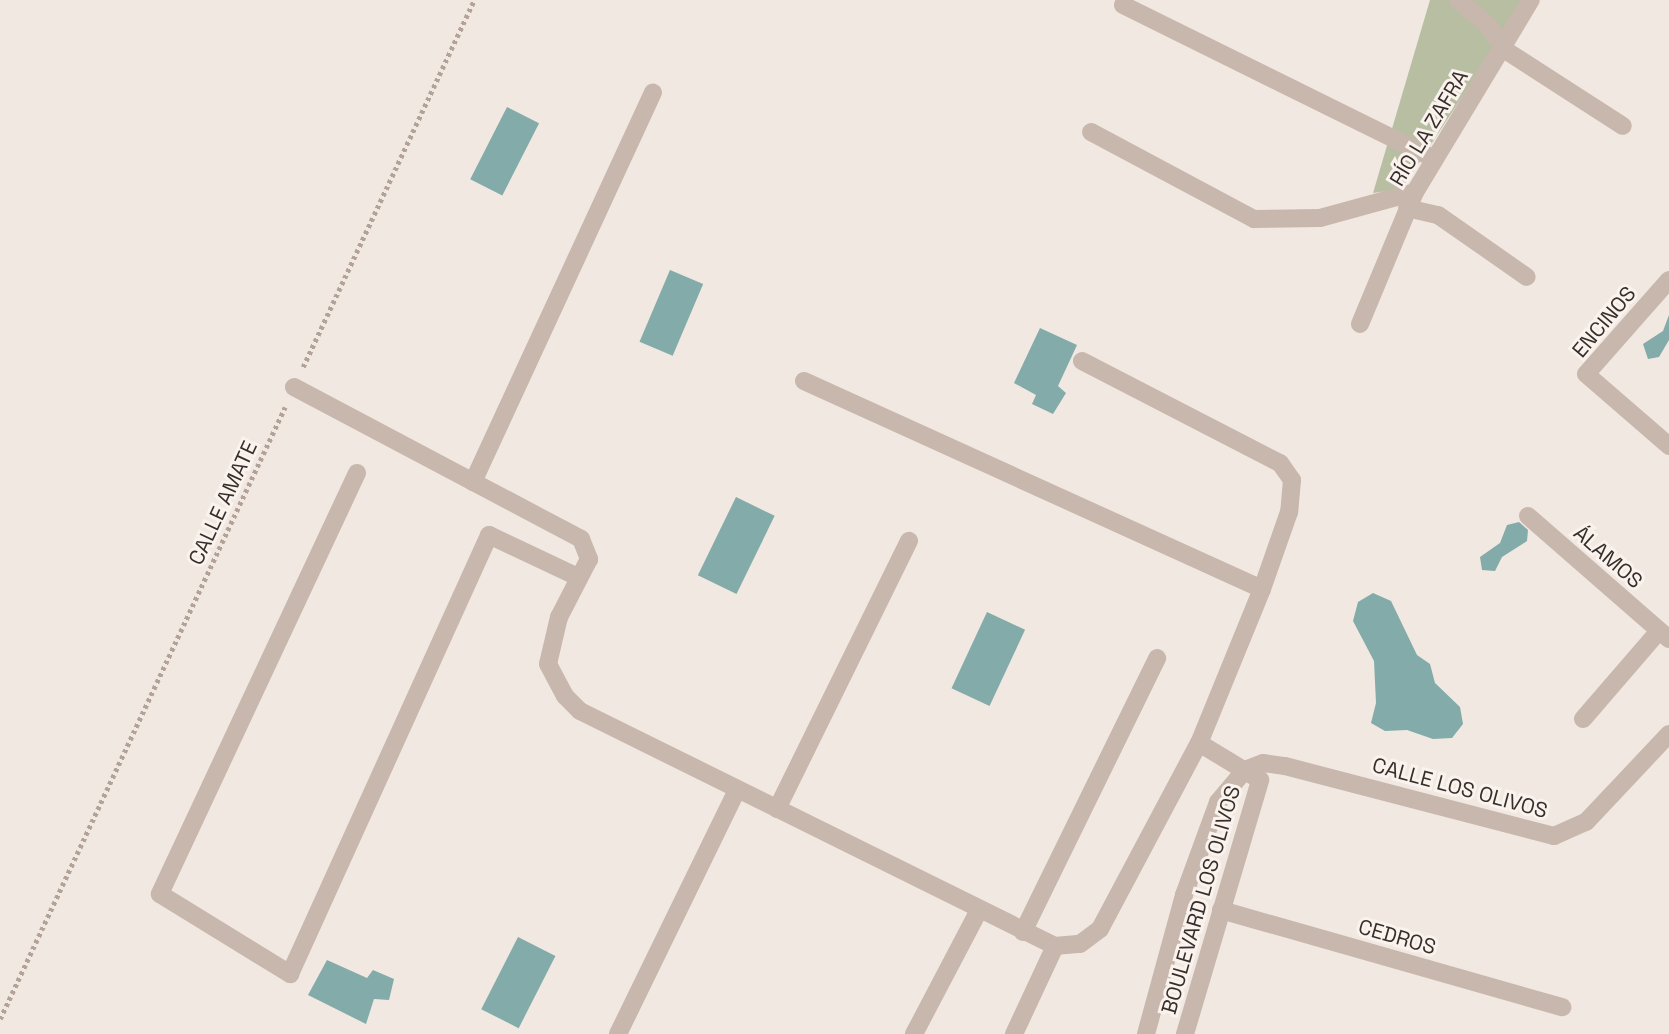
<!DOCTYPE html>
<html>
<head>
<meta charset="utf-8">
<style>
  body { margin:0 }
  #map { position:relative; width:1669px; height:1034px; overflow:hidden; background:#f1e8e1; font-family:"Space Grotesk",sans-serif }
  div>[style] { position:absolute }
  .green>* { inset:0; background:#b7bea2 }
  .water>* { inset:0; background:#82aba9; transform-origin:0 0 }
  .path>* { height:4.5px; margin-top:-2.25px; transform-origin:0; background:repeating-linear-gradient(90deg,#b3a298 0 3.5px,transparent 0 7px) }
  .street>* { height:18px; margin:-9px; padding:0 9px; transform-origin:9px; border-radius:9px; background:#c8b7ad }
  span { translate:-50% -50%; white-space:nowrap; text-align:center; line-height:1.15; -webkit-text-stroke:6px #f9f2ed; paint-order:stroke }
  .street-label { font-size:21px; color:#372e2b }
</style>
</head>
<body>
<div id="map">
  <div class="green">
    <div style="clip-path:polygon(1430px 0,1525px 0,1402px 189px,1373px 193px)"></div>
  </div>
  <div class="water">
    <div style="left:507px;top:107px;width:36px;height:81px;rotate:27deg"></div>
    <div style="left:670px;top:270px;width:36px;height:78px;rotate:23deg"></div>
    <div style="clip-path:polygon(1669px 315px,1669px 340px,1659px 357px,1648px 359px,1643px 344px,1663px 331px)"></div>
    <div style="clip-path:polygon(1040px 328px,1077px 345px,1058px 386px,1066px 393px,1053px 414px,1032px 404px,1036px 395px,1014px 383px)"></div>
    <div style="left:736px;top:497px;width:43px;height:87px;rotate:26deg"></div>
    <div style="clip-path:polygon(1519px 522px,1528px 530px,1527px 541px,1502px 557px,1495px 571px,1482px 570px,1480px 557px,1500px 543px,1507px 525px)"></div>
    <div style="clip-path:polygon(1373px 593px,1391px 601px,1417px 655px,1430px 664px,1435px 683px,1460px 707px,1463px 724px,1452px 738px,1433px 739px,1407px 730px,1385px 731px,1371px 723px,1376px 703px,1374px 661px,1353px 621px,1358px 602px)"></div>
    <div style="left:987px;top:612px;width:42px;height:84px;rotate:25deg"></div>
    <div style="left:518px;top:937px;width:42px;height:81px;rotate:27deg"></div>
    <div style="clip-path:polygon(327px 960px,367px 978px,373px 970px,394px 979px,389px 1000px,374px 999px,366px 1024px,308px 995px)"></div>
  </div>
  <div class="path">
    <div style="left:303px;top:367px;width:405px;rotate:-65deg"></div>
    <div style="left:0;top:1019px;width:675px;rotate:-65.03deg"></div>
  </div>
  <div class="street">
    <div style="left:1458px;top:0;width:38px;rotate:40deg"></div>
    <div style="left:1487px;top:24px;width:32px;rotate:55deg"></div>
    <div style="left:1505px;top:50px;width:140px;rotate:32.8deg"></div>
    <div style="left:1123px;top:5px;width:346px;rotate:26.3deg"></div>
    <div style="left:1091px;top:132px;width:185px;rotate:28.1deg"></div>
    <div style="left:1254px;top:219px;width:66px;rotate:-0.9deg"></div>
    <div style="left:1320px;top:218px;width:98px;rotate:-15.3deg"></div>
    <div style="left:1407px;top:208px;width:32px;rotate:13deg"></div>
    <div style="left:1438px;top:215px;width:108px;rotate:34.9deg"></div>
    <div style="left:1669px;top:280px;width:125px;rotate:131.4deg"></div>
    <div style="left:1586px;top:374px;width:110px;rotate:40.9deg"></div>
    <div style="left:1360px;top:324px;width:143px;rotate:-67.4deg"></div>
    <div style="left:1415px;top:192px;width:224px;rotate:-58.9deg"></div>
    <div style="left:1082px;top:361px;width:223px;rotate:27.3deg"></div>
    <div style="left:1280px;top:463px;width:21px;rotate:55deg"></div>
    <div style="left:1292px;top:480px;width:32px;rotate:95deg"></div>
    <div style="left:1289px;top:512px;width:82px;rotate:109.3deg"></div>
    <div style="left:804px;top:381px;width:503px;rotate:24.43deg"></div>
    <div style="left:1262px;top:589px;width:166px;rotate:112.2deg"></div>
    <div style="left:294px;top:387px;width:325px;rotate:27.9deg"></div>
    <div style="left:581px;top:539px;width:22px;rotate:68deg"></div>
    <div style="left:589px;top:559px;width:65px;rotate:117.3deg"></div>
    <div style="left:559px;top:617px;width:48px;rotate:103.2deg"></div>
    <div style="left:548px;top:664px;width:36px;rotate:62deg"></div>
    <div style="left:565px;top:696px;width:21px;rotate:45deg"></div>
    <div style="left:580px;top:711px;width:530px;rotate:26.32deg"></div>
    <div style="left:1055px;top:946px;width:25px;rotate:-5deg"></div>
    <div style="left:1080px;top:944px;width:25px;rotate:-37deg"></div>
    <div style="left:1100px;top:929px;width:211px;rotate:-62deg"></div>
    <div style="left:1199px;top:743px;width:71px;rotate:31.2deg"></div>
    <div style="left:357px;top:473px;width:465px;rotate:115.1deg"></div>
    <div style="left:160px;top:894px;width:153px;rotate:31.6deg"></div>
    <div style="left:290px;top:974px;width:482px;rotate:-65.6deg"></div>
    <div style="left:489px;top:535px;width:98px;rotate:25.3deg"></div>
    <div style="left:473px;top:482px;width:429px;rotate:-65.2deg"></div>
    <div style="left:1528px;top:516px;width:187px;rotate:41.1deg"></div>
    <div style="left:1583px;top:719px;width:116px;rotate:-49.2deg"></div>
    <div style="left:777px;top:809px;width:299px;rotate:-63.8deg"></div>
    <div style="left:1221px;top:910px;width:355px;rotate:15.9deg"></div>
    <div style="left:1023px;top:932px;width:305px;rotate:-63.9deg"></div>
    <div style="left:618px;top:1034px;width:271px;rotate:-64deg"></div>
    <div style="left:914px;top:1034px;width:140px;rotate:-62.3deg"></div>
    <div style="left:1014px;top:1034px;width:97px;rotate:-65deg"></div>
    <div style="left:1146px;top:1034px;width:144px;rotate:-74.7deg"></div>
    <div style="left:1184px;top:895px;width:99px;rotate:-69.9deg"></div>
    <div style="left:1218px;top:802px;width:42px;rotate:-49.8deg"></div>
    <div style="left:1245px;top:770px;width:19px;rotate:-21deg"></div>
    <div style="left:1263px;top:763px;width:22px;rotate:8deg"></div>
    <div style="left:1285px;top:766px;width:278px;rotate:14.6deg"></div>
    <div style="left:1554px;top:836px;width:35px;rotate:-24deg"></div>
    <div style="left:1586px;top:822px;width:121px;rotate:-46.7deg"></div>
    <div style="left:1185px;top:1034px;width:265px;rotate:-73.5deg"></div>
  </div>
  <div class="street-label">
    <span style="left:1429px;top:128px;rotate:-59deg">RÍO LA ZAFRA</span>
    <span style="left:1604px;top:322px;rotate:-50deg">ENCINOS</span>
    <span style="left:223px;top:503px;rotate:-65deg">CALLE AMATE</span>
    <span style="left:1608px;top:557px;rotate:41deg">ÁLAMOS</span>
    <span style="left:1460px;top:788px;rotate:15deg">CALLE LOS OLIVOS</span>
    <span style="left:1201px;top:900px;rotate:-74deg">BOULEVARD LOS OLIVOS</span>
    <span style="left:1397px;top:937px;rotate:16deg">CEDROS</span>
  </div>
</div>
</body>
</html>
